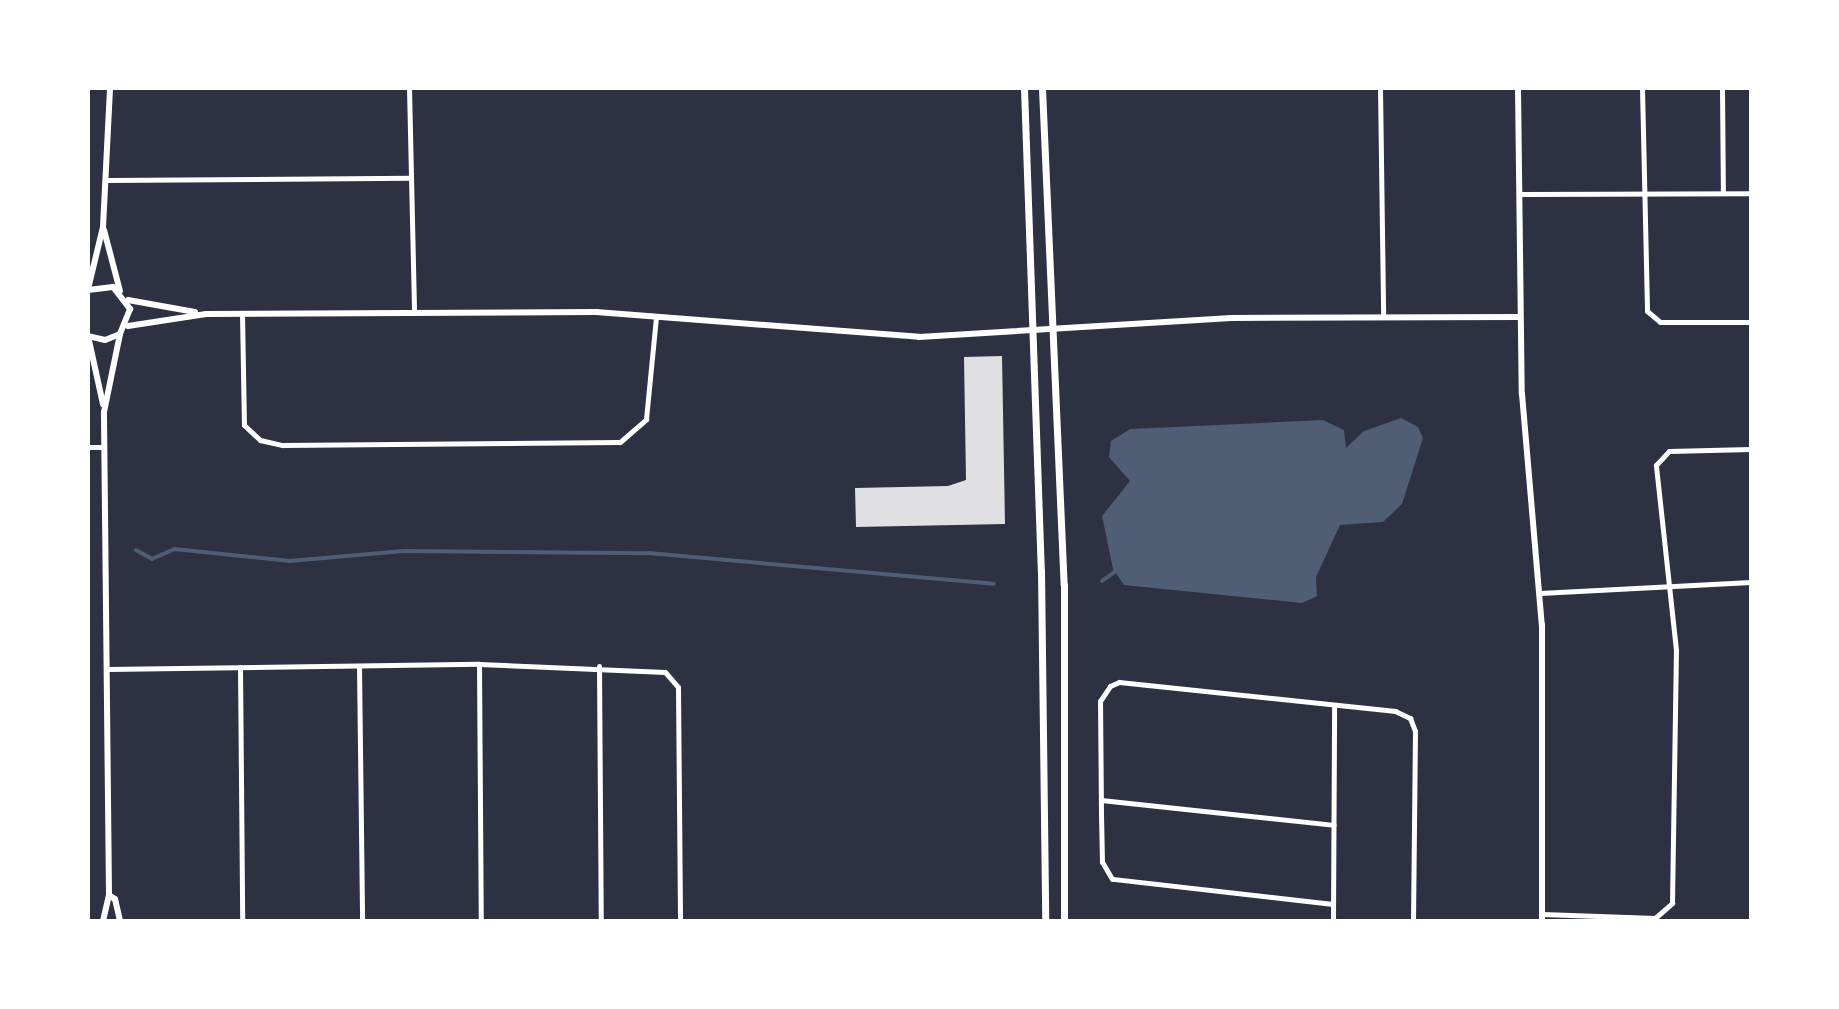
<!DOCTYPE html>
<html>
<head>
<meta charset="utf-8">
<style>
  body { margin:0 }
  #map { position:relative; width:1839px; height:1009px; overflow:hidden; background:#2d3142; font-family:Barlow,sans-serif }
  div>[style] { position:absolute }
  .water>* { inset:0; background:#4f5d75 }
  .stream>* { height:4px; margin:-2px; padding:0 2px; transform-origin:2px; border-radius:2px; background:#4f5d75 }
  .building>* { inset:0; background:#e0e0e3 }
  .minor>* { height:5px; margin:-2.5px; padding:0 2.5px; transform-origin:2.5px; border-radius:2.5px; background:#fff }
  .tertiary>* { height:6px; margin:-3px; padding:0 3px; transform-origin:3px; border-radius:3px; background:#fff }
  .secondary>* { height:7px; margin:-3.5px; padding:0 3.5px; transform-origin:3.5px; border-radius:3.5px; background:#fff }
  span { translate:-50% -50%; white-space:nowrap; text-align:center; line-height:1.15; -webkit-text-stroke:6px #fff; paint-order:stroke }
  .frame { position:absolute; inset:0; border:90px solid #fff; pointer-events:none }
</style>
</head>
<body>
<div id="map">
  <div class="water">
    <div style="clip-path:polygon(1401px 418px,1418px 427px,1423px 438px,1402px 504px,1383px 522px,1340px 525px,1316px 577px,1317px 596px,1302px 603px,1124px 585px,1113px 569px,1102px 516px,1130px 481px,1109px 457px,1111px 441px,1130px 429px,1323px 420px,1344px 430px,1346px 448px,1364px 431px)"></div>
  </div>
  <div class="stream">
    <div style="left:136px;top:550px;width:18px;rotate:29deg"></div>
    <div style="left:152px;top:559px;width:24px;rotate:-24deg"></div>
    <div style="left:174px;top:549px;width:117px;rotate:5.9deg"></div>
    <div style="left:290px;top:561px;width:114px;rotate:-5deg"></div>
    <div style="left:404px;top:551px;width:244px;rotate:0.5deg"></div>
    <div style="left:648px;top:553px;width:347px;rotate:5.1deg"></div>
    <div style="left:1102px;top:581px;width:17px;rotate:-36deg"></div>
  </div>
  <div class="building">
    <div style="clip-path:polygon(1002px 356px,1005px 524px,856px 527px,855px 488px,948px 486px,966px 480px,964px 357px)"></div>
  </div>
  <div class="minor">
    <div style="left:409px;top:88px;width:224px;rotate:88.7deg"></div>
    <div style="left:1380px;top:88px;width:228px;rotate:89.2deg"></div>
    <div style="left:1642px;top:88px;width:223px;rotate:88.7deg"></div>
    <div style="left:1647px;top:311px;width:17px;rotate:40deg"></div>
    <div style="left:1660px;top:322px;width:91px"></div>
    <div style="left:1722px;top:88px;width:105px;rotate:89.5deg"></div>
    <div style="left:106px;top:180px;width:305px;rotate:-0.4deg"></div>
    <div style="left:1520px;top:194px;width:231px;rotate:-0.2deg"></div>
    <div style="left:242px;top:313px;width:112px;rotate:89deg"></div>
    <div style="left:244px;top:425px;width:22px;rotate:43deg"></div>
    <div style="left:260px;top:440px;width:23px;rotate:13deg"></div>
    <div style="left:282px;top:445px;width:338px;rotate:-0.5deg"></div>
    <div style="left:620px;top:442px;width:35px;rotate:-41deg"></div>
    <div style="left:646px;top:419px;width:102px;rotate:-84.4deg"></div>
    <div style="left:88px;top:447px;width:16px"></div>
    <div style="left:1540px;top:593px;width:211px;rotate:-3deg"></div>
    <div style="left:479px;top:664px;width:257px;rotate:89.6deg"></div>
    <div style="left:359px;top:666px;width:255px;rotate:89.3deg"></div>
    <div style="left:599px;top:666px;width:255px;rotate:89.6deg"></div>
    <div style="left:240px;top:667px;width:254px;rotate:89.5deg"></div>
    <div style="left:107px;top:669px;width:372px;rotate:-0.8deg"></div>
    <div style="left:479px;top:664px;width:186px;rotate:2.5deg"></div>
    <div style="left:665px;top:672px;width:20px;rotate:49deg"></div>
    <div style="left:678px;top:687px;width:234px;rotate:89.5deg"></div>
    <div style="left:1101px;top:800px;width:234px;rotate:6.1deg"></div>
    <div style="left:1333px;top:904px;width:222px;rotate:-173.5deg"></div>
    <div style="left:1112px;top:879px;width:20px;rotate:-120deg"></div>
    <div style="left:1102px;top:862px;width:49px;rotate:-91.2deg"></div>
    <div style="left:1101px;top:813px;width:112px;rotate:-90.5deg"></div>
    <div style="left:1100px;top:701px;width:18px;rotate:-56deg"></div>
    <div style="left:1110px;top:686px;width:10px;rotate:-24deg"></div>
    <div style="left:1119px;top:682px;width:278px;rotate:6deg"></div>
    <div style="left:1395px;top:711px;width:17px;rotate:25deg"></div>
    <div style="left:1410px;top:718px;width:14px;rotate:69deg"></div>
    <div style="left:1415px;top:731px;width:190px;rotate:90.6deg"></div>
    <div style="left:1542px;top:914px;width:113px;rotate:2deg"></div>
    <div style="left:1655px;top:918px;width:23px;rotate:-41deg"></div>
    <div style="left:1672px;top:903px;width:253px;rotate:-89.1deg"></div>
    <div style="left:1676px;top:650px;width:186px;rotate:-96.2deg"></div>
    <div style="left:1656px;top:465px;width:19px;rotate:-47deg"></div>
    <div style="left:1669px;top:451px;width:82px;rotate:-1.4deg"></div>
    <div style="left:1333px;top:921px;width:216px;rotate:-89.7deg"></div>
  </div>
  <div class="tertiary">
    <div style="left:1518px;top:88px;width:306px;rotate:89.3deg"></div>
    <div style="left:1522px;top:394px;width:232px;rotate:85.1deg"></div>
    <div style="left:1542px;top:625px;width:296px;rotate:90deg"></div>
    <div style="left:104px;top:230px;width:63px;rotate:75.3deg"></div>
    <div style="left:88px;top:289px;width:64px;rotate:-76.4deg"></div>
    <div style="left:103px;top:227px;width:139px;rotate:-87.1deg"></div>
    <div style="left:88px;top:290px;width:25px;rotate:-7deg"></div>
    <div style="left:113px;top:287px;width:28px;rotate:52deg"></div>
    <div style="left:130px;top:309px;width:27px;rotate:112deg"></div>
    <div style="left:120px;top:334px;width:16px;rotate:158deg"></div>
    <div style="left:105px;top:340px;width:17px;rotate:-167deg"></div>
    <div style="left:128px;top:300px;width:68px;rotate:10.2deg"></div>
    <div style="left:128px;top:326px;width:79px;rotate:-8.7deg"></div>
    <div style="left:206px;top:314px;width:390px;rotate:-0.3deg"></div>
    <div style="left:596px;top:312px;width:324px;rotate:4.4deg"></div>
    <div style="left:919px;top:337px;width:313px;rotate:-3.5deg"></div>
    <div style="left:1231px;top:318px;width:288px;rotate:-0.2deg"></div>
    <div style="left:88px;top:336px;width:70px;rotate:77.6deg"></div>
    <div style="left:109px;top:895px;width:7px;rotate:34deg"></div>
    <div style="left:115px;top:899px;width:23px;rotate:77deg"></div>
    <div style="left:103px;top:921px;width:27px;rotate:-77deg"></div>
    <div style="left:109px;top:895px;width:483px;rotate:-90.6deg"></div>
    <div style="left:104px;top:412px;width:80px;rotate:-78.4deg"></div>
  </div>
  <div class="secondary">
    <div style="left:1024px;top:88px;width:483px;rotate:88deg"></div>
    <div style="left:1041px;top:571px;width:350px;rotate:89.3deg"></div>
    <div style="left:1042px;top:88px;width:497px;rotate:87.5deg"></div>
    <div style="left:1064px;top:585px;width:336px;rotate:90deg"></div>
  </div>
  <div class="frame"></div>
</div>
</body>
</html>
